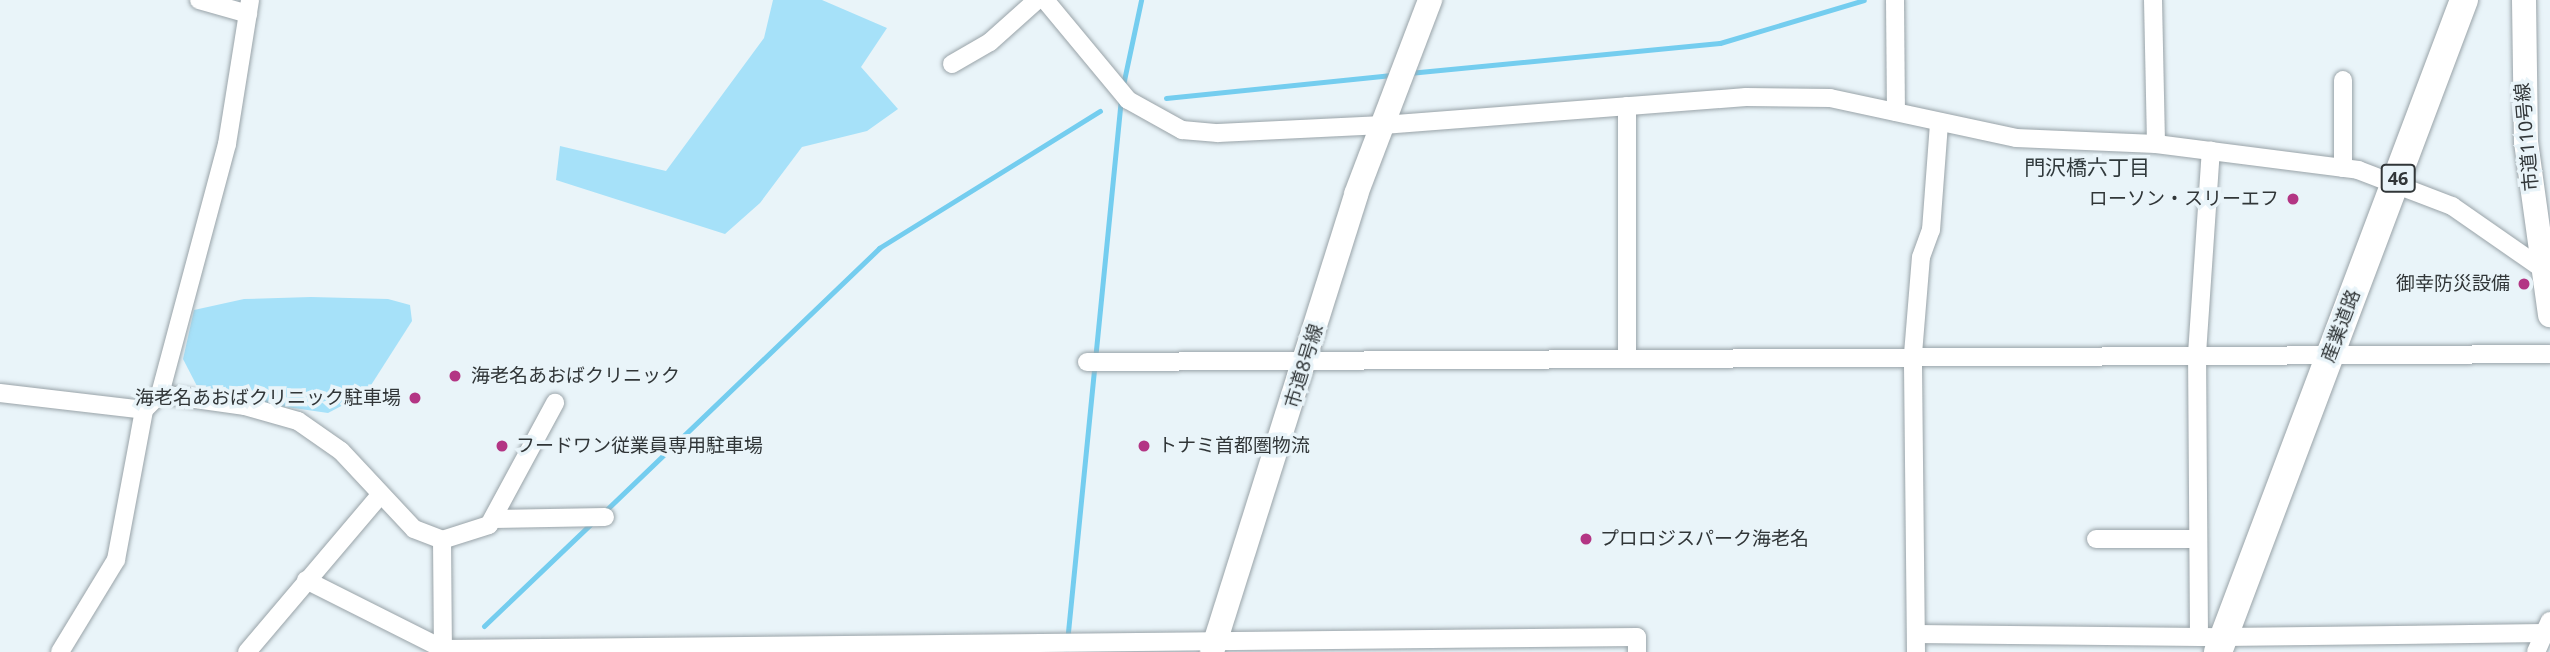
<!DOCTYPE html>
<html>
<head>
<meta charset="utf-8">
<style>
  body { margin:0 }
  #map { position:relative; width:2550px; height:652px; overflow:hidden; background:#e9f4f9; font-family:"Noto Sans","Noto Sans JP",sans-serif }
  div>[style] { position:absolute }
  .green>* { inset:0; background:#a6e1f9 }
  .stream>* { height:5px; margin:-2.5px; padding:0 2.5px; transform-origin:2.5px; border-radius:2.5px; background:#74cdef }
  .roads { filter:drop-shadow(0 0 2px #99a3a8) drop-shadow(0 0 2px #99a3a8) }
  .street>* { height:18px; margin:-9px; padding:0 9px; transform-origin:9px; border-radius:9px; background:#fff }
  .secondary>* { height:24px; margin:-12px; padding:0 12px; transform-origin:12px; border-radius:12px; background:#fff }
  .primary>* { height:28px; margin:-14px; padding:0 14px; transform-origin:14px; border-radius:14px; background:#fff }
  .dots>* { width:19px; height:19px; translate:-50% -50%; box-sizing:border-box; border:4px solid #e9f4f9; border-radius:50% }
  span { translate:-50% -50%; white-space:nowrap; text-align:center; line-height:1.15; -webkit-text-stroke:7px #e9f4f9; paint-order:stroke }
  .shield-label span { padding:2px 5px; background:#e9f4f9; border:2px solid; border-radius:5px; -webkit-text-stroke-width:0 }
  .shield-label { font-size:18px; color:#313638; font-weight:700 }
  .street-label { font-size:19px; color:#313638 }
  .poi-label { font-size:19px; color:#313638 }
  .right { translate:-100% -50%; text-align:right }
  .left { translate:0 -50%; text-align:left }
  .neighbourhood-label { font-size:21px; color:#313a3d }
</style>
</head>
<body>
<div id="map">
  <div class="green">
    <div style="clip-path:polygon(773px 0,822px 0,887px 28px,861px 67px,898px 109px,867px 131px,802px 147px,760px 203px,725px 234px,556px 180px,560px 146px,666px 171px,764px 38px)"></div>
    <div style="clip-path:polygon(311px 297px,388px 299px,410px 305px,412px 321px,366px 393px,328px 413px,231px 399px,198px 388px,183px 359px,194px 310px,244px 299px)"></div>
  </div>
  <div class="stream">
    <div style="left:1409px;top:73px;width:312px;rotate:-5.5deg"></div>
    <div style="left:1720px;top:43px;width:150px;rotate:-16.6deg"></div>
    <div style="left:1123px;top:85px;width:87px;rotate:-78deg"></div>
    <div style="left:1166px;top:98px;width:227px;rotate:-5.8deg"></div>
    <div style="left:603px;top:513px;width:383px;rotate:-43.8deg"></div>
    <div style="left:879px;top:248px;width:260px;rotate:-31.8deg"></div>
    <div style="left:484px;top:626px;width:151px;rotate:-43.7deg"></div>
    <div style="left:1066px;top:652px;width:557px;rotate:-84.33deg"></div>
  </div>
  <div class="roads">
    <div class="street">
      <div style="left:199px;top:0;width:51px;rotate:15.9deg"></div>
      <div style="left:1045px;top:0;width:130px;rotate:50.3deg"></div>
      <div style="left:1128px;top:100px;width:62px;rotate:29.1deg"></div>
      <div style="left:1182px;top:130px;width:36px;rotate:5deg"></div>
      <div style="left:1218px;top:133px;width:165px;rotate:-2.8deg"></div>
      <div style="left:1383px;top:125px;width:364px;rotate:-4.4deg"></div>
      <div style="left:1746px;top:97px;width:84px;rotate:0.7deg"></div>
      <div style="left:1830px;top:98px;width:190px;rotate:12.1deg"></div>
      <div style="left:2016px;top:138px;width:140px;rotate:2.5deg"></div>
      <div style="left:2156px;top:144px;width:204px;rotate:7.3deg"></div>
      <div style="left:2358px;top:170px;width:101px;rotate:21deg"></div>
      <div style="left:2452px;top:206px;width:116px;rotate:34.8deg"></div>
      <div style="left:1895px;top:0;width:112px;rotate:89.5deg"></div>
      <div style="left:2153px;top:0;width:144px;rotate:88.8deg"></div>
      <div style="left:952px;top:64px;width:44px;rotate:-30.1deg"></div>
      <div style="left:990px;top:42px;width:63px;rotate:-41.8deg"></div>
      <div style="left:2343px;top:168px;width:88px;rotate:-90deg"></div>
      <div style="left:1627px;top:357px;width:251px;rotate:-90deg"></div>
      <div style="left:1087px;top:362px;width:1463px;rotate:-0.31deg"></div>
      <div style="left:0;top:393px;width:145px;rotate:6.7deg"></div>
      <div style="left:144px;top:410px;width:23px;rotate:-45deg"></div>
      <div style="left:160px;top:394px;width:259px;rotate:-75deg"></div>
      <div style="left:227px;top:144px;width:146px;rotate:-80.9deg"></div>
      <div style="left:160px;top:394px;width:86px;rotate:8deg"></div>
      <div style="left:245px;top:406px;width:55px;rotate:15.8deg"></div>
      <div style="left:298px;top:421px;width:52px;rotate:34.9deg"></div>
      <div style="left:341px;top:451px;width:107px;rotate:46.9deg"></div>
      <div style="left:414px;top:529px;width:30px;rotate:21deg"></div>
      <div style="left:442px;top:540px;width:49px;rotate:-17.7deg"></div>
      <div style="left:489px;top:525px;width:139px;rotate:-61.6deg"></div>
      <div style="left:494px;top:519px;width:111px;rotate:-1deg"></div>
      <div style="left:2096px;top:539px;width:102px"></div>
      <div style="left:442px;top:540px;width:112px;rotate:89.5deg"></div>
      <div style="left:306px;top:580px;width:153px;rotate:26.7deg"></div>
      <div style="left:443px;top:649px;width:1194px;rotate:-0.58deg"></div>
      <div style="left:1637px;top:637px;width:15px;rotate:90deg"></div>
      <div style="left:1916px;top:634px;width:308px;rotate:0.6deg"></div>
      <div style="left:2224px;top:637px;width:320px;rotate:-0.7deg"></div>
      <div style="left:2199px;top:636px;width:282px;rotate:-90.4deg"></div>
      <div style="left:2197px;top:354px;width:204px;rotate:-86.1deg"></div>
      <div style="left:60px;top:652px;width:108px;rotate:-58.7deg"></div>
      <div style="left:116px;top:560px;width:153px;rotate:-79.4deg"></div>
      <div style="left:247px;top:652px;width:206px;rotate:-49.7deg"></div>
      <div style="left:1916px;top:652px;width:298px;rotate:-90.6deg"></div>
      <div style="left:1913px;top:354px;width:97px;rotate:-85.3deg"></div>
      <div style="left:1921px;top:257px;width:29px;rotate:-70deg"></div>
      <div style="left:1931px;top:230px;width:106px;rotate:-85.7deg"></div>
      <div style="left:2536px;top:652px;width:34px;rotate:-66deg"></div>
    </div>
    <div class="secondary">
      <div style="left:2524px;top:0;width:142px;rotate:89.2deg"></div>
      <div style="left:2526px;top:142px;width:175px;rotate:82.1deg"></div>
      <div style="left:1212px;top:652px;width:480px;rotate:-72.5deg"></div>
      <div style="left:1356px;top:194px;width:208px;rotate:-69.1deg"></div>
    </div>
    <div class="primary">
      <div style="left:2218px;top:652px;width:697px;rotate:-69.33deg"></div>
    </div>
  </div>
  <div class="dots">
    <div style="left:2293px;top:199px;background:#b33584"></div>
    <div style="left:2524px;top:284px;background:#b33584"></div>
    <div style="left:455px;top:376px;background:#b33584"></div>
    <div style="left:415px;top:398px;background:#b33584"></div>
    <div style="left:502px;top:446px;background:#b33584"></div>
    <div style="left:1144px;top:446px;background:#b33584"></div>
    <div style="left:1586px;top:539px;background:#b33584"></div>
  </div>
  <div class="shield-label">
    <span style="left:2398px;top:178px">46</span>
  </div>
  <div class="street-label">
    <span style="left:2527px;top:137px;rotate:-95deg">市道110号線</span>
    <span style="left:2341px;top:326px;rotate:-69deg">産業道路</span>
    <span style="left:1304px;top:366px;rotate:-73deg">市道8号線</span>
  </div>
  <div class="poi-label">
    <span class="right" style="left:2279px;top:199px">ローソン・スリーエフ</span>
    <span class="right" style="left:2510px;top:284px">御幸防災設備</span>
    <span class="left" style="left:471px;top:376px">海老名あおばクリニック</span>
    <span class="right" style="left:401px;top:398px">海老名あおばクリニック駐車場</span>
    <span class="left" style="left:516px;top:446px">フードワン従業員専用駐車場</span>
    <span class="left" style="left:1158px;top:446px">トナミ首都圏物流</span>
    <span class="left" style="left:1600px;top:539px">プロロジスパーク海老名</span>
  </div>
  <div class="neighbourhood-label">
    <span style="left:2087px;top:167px">門沢橋六丁目</span>
  </div>
</div>
</body>
</html>
